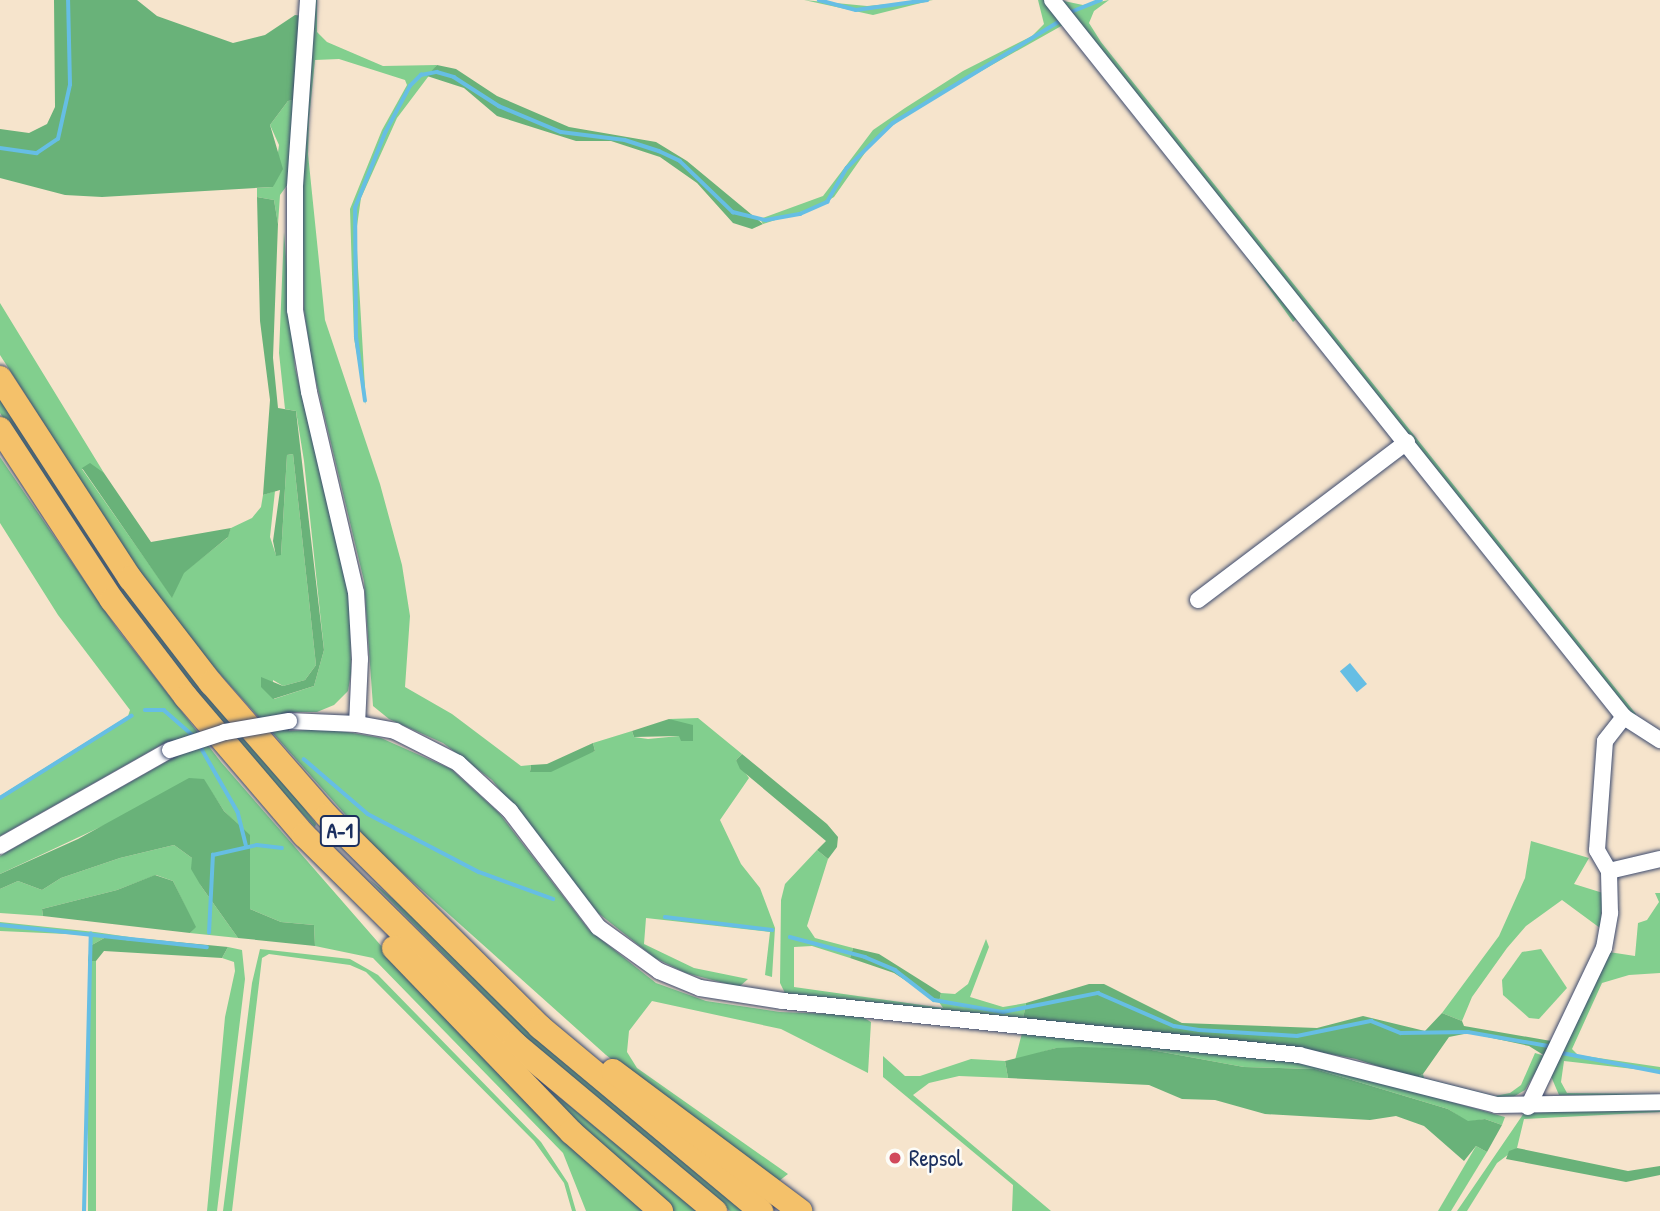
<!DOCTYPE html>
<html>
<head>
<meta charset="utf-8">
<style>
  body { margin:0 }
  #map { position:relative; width:1660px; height:1211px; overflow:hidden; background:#f6e4cc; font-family:"Patrick Hand",sans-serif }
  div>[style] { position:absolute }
  .green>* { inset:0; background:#82cf8e; transform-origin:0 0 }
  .forest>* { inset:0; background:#69b279 }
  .water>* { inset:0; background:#66bee4; transform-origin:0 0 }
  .stream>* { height:3.5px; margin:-1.75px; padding:0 1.75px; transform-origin:1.75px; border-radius:1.75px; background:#66bee4 }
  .roads { filter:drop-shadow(0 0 2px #3c4a6e) drop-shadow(0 0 2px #3c4a6e) }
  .minor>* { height:16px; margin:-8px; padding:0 8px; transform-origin:8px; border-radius:8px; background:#fff }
  .highway>* { height:24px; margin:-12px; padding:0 12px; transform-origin:12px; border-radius:12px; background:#f4c16a }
  .bridges { filter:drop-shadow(0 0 2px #3c4a6e) drop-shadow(0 0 2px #3c4a6e) }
  .minor-bridge>* { height:16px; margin:-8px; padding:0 8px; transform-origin:8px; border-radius:8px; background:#fff }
  .dots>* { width:19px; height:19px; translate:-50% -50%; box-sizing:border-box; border:4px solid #fdfcf7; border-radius:50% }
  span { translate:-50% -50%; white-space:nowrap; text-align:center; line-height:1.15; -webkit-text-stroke:5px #fdfcf7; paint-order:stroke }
  .shield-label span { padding:2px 5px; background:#fdfcf7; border:2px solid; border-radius:5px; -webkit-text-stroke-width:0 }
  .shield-label { font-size:21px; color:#1b2f5e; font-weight:700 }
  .poi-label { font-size:23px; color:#1b2f5e }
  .left { translate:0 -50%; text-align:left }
</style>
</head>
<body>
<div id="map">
  <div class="green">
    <div style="clip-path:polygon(313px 0,317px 0,317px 32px,327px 42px,383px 66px,437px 65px,397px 118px,361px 198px,356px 233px,366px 405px,354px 338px,350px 209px,382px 130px,407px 85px,405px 80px,339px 59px,315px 60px,309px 119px,308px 154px,325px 320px,380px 484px,402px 565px,410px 616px,405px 687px,452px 714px,521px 766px,531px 765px,530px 771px,595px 751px,593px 743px,632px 731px,634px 737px,648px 739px,679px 736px,678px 724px,669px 719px,698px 718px,742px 754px,736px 760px,749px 778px,720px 820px,741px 864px,760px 888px,775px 928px,772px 977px,765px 975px,770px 932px,646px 918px,644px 944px,694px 968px,748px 979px,739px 987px,686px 973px,655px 958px,598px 913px,492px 780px,443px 743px,389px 719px,373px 706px,364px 581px,312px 364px,304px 310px,302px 158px)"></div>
    <div style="clip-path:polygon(804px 0,867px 6px,933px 0,873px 15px)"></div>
    <div style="clip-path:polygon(1038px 0,1049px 0,1301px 315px,1293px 322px,1234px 239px,1063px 25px,914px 109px,874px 140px,834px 197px,819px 206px,763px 224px,760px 219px,823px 196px,873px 130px,905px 108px,963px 71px,1032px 36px,1044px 24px)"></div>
    <div style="clip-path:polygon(1059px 0,1083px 5px,1109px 0,1094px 11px,1089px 23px,1101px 42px,1636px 714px,1633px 717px)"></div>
    <div style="clip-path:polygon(298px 99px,288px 184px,280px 195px,278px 224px,274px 200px,257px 197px,257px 188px,273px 187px,279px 145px,270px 125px,288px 101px)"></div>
    <div style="clip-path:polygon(284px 232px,295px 368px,343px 559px,350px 607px,351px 673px,348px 691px,334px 705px,317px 712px,289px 712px,289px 731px,330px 729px,381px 738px,451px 769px,499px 813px,589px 930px,656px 983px,706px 1001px,780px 1012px,859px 1015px,871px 1022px,868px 1073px,781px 1029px,652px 1001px,629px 1031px,627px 1052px,637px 1068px,788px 1174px,779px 1181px,746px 1163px,606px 1055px,376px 849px,196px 647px,130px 558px,0 355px,0 303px,104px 473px,82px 469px,172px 597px,183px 573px,227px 538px,231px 528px,252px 518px,261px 507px,263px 495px,275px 491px,270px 537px,276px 555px,281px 555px,287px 455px,293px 454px,316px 665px,305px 680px,283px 686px,273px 680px,274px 699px,314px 686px,324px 650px,304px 461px,296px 411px,285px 409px,279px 353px)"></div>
    <div style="clip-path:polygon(0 396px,316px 824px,315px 827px,249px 758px,139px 620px,8px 426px,0 413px)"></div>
    <div style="clip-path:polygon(0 457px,118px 630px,221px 762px,397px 964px,645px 1211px,586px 1211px,563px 1153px,373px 958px,315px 946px,314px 925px,281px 922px,250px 909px,250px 836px,224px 811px,203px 779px,0 874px,0 856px,173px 758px,166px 742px,0 836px,0 796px,128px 716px,130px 710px,58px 615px,0 523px)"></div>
    <div style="clip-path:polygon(1531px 841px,1589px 858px,1574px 884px,1603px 893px,1600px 928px,1562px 900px,1526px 926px,1507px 948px,1472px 997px,1462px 1021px,1442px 1013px,1499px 936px,1525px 878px)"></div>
    <div style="clip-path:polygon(174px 845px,192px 858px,201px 886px,238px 938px,190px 933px,195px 927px,173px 881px,156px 875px,117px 890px,42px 909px,43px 916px,0 913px,0 889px,18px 881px,42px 890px,61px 878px,120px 858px)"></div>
    <div style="clip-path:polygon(817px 850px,828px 859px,807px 926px,815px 938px,853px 948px,850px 958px,812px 946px,794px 947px,794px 987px,943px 1008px,939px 1002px,941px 993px,955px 994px,968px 984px,986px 939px,989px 947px,970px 997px,1003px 1007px,1026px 1003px,1023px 1019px,785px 993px,780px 983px,781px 900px,785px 884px)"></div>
    <div style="clip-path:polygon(369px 879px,398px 903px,746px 1211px,730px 1211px,545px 1057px)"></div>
    <div style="clip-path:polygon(1655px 893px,1660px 893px,1660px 973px,1629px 975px,1602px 983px,1572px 1049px,1578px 1055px,1660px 1067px,1660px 1072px,1564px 1061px,1561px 1082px,1567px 1093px,1660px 1094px,1660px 1098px,1559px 1095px,1550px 1074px,1552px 1067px,1609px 952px,1635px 956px,1638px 923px,1647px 920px,1659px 902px)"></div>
    <div style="clip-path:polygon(0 922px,95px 932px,136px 938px,132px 941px,106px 937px,90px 946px,89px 935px,0 931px)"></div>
    <div style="clip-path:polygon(228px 947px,242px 950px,245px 979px,217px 1211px,207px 1211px,225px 1017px,235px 971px,234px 962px,222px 958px)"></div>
    <div style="clip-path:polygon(260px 949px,350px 959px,378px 975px,541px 1142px,568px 1183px,576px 1211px,572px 1211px,564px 1183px,534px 1141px,366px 972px,350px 965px,269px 954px,262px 958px,232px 1211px,223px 1211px,252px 983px)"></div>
    <div style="clip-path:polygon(1541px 949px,1567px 988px,1539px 1019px,1529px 1018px,1503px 995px,1502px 980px,1522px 952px)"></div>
    <div style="left:88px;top:961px;width:8px;height:250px"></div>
    <div style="clip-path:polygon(472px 1017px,525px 1069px,697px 1211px,670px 1211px,659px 1202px)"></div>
    <div style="clip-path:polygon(1022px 1033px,1316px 1064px,1505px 1117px,1502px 1125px,1485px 1119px,1468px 1122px,1448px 1109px,1315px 1069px,1244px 1067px,1146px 1049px,1056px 1048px,1015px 1060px)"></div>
    <div style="clip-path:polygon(1535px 1053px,1545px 1056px,1525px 1090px,1508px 1100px,1414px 1078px,1423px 1074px,1424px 1078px,1495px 1096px,1510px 1093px,1521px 1085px)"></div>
    <div style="clip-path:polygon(883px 1056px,905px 1076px,920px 1076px,971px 1059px,1005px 1061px,1008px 1078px,959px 1076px,929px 1083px,913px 1095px,1051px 1211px,1012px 1211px,1013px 1185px,883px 1077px)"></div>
    <div style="clip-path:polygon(1660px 1108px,1660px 1112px,1524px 1119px,1517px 1148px,1497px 1163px,1467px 1211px,1457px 1211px,1524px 1113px)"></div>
    <div style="clip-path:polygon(1476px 1146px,1487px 1152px,1451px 1211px,1438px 1211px)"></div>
  </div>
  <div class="forest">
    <div style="clip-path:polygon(54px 0,137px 0,157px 16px,233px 43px,265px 35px,295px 15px,304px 16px,298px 99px,288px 101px,270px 125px,283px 169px,273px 187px,102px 197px,65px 195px,0 178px,0 129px,29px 133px,47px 124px,55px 107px)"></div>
    <div style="clip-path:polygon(437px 65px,456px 69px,497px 96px,569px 127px,656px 142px,687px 161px,763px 224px,752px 229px,733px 223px,697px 183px,660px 157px,611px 141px,576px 141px,497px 116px,464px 88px,427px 76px)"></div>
    <div style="clip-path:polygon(257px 197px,274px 200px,278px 224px,273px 358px,278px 408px,296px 411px,324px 650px,314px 686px,273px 699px,261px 687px,261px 677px,283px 686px,305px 680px,316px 665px,293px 454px,287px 455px,281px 555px,276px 556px,273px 541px,280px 490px,263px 495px,270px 400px,260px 321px)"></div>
    <div style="clip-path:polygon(90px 463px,104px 473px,151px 542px,231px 528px,228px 537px,184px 573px,172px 598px,82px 468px)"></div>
    <div style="clip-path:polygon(669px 719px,693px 725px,693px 741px,681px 741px,679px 736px,634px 737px,632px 731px)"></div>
    <div style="clip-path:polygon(593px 743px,595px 751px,551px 772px,530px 772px,531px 765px,547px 764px)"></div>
    <div style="clip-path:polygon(742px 754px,827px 824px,838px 837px,837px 847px,828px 859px,817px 850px,826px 841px,740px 769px,736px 760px)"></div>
    <div style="clip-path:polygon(189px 778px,204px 779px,224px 811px,250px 835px,250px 909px,281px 922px,314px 925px,315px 946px,238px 938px,201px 886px,191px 869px,192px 858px,174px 845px,120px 858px,61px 878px,42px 890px,18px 881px,0 889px,0 874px,78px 839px)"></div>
    <div style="clip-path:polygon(155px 875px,173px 881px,196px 927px,190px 933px,43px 916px,42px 909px,117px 890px)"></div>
    <div style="clip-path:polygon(106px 937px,132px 941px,136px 938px,228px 947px,222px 958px,104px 951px,96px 961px,88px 961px,90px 946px)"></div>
    <div style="clip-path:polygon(853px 948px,879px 954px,941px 993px,939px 1002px,894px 973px,850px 958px)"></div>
    <div style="clip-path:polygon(1089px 984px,1104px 984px,1182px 1023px,1317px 1028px,1363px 1016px,1425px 1031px,1442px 1013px,1462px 1021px,1464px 1026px,1551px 1041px,1545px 1056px,1529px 1046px,1469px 1033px,1449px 1037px,1423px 1074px,1414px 1078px,1356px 1059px,1287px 1046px,1023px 1019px,1026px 1003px)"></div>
    <div style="clip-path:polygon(1080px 1047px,1146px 1049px,1244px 1067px,1315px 1069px,1448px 1109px,1468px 1121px,1485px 1119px,1502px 1125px,1487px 1152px,1476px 1146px,1464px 1161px,1424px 1126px,1396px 1116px,1370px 1120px,1265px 1114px,1215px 1100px,1182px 1099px,1149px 1085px,1008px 1078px,1005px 1061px,1056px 1048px)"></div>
    <div style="clip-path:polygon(1517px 1148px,1628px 1171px,1660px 1166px,1660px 1175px,1626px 1182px,1506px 1159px,1509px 1151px)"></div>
  </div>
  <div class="water">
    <div style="left:1350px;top:663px;width:27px;height:13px;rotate:51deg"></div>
  </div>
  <div class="stream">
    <div style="left:819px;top:0;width:38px;rotate:15deg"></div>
    <div style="left:856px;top:10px;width:72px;rotate:-8deg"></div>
    <div style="left:1071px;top:12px;width:32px;rotate:-22deg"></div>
    <div style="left:0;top:148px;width:37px;rotate:8deg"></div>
    <div style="left:37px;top:153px;width:25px;rotate:-34deg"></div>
    <div style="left:58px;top:139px;width:55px;rotate:-77.5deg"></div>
    <div style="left:70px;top:85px;width:85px;rotate:-91.3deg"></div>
    <div style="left:365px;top:401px;width:65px;rotate:-98deg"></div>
    <div style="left:356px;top:337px;width:129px;rotate:-90.4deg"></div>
    <div style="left:355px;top:208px;width:81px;rotate:-68.2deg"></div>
    <div style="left:385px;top:133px;width:53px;rotate:-62deg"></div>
    <div style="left:410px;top:86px;width:16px;rotate:-45deg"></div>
    <div style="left:421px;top:75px;width:16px;rotate:-11deg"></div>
    <div style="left:437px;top:72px;width:18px;rotate:16deg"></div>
    <div style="left:454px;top:77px;width:54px;rotate:32.8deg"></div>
    <div style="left:499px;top:106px;width:67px;rotate:22.8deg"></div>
    <div style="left:561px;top:132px;width:64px;rotate:7.1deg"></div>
    <div style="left:625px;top:140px;width:36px;rotate:18deg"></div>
    <div style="left:659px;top:151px;width:23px;rotate:25deg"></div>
    <div style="left:680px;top:161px;width:74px;rotate:43.9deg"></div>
    <div style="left:733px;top:212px;width:34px;rotate:14deg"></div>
    <div style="left:766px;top:220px;width:35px;rotate:-10deg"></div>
    <div style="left:800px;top:214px;width:30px;rotate:-24deg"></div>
    <div style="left:827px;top:202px;width:39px;rotate:-60deg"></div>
    <div style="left:847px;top:168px;width:64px;rotate:-44.4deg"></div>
    <div style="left:893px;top:123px;width:198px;rotate:-31.4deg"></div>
    <div style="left:145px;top:710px;width:19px"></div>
    <div style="left:164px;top:710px;width:41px;rotate:41.1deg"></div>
    <div style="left:199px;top:744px;width:78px;rotate:60.2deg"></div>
    <div style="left:238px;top:812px;width:36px;rotate:76deg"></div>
    <div style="left:304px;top:759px;width:84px;rotate:40.7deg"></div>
    <div style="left:368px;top:814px;width:125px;rotate:27.6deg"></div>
    <div style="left:479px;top:872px;width:79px;rotate:20deg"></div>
    <div style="left:0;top:798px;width:155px;rotate:-32deg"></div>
    <div style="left:665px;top:917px;width:108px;rotate:6.9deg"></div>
    <div style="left:0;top:925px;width:208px;rotate:6.1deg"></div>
    <div style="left:209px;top:933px;width:78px;rotate:-87.1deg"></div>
    <div style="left:213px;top:855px;width:45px;rotate:-12.8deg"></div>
    <div style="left:257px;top:845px;width:25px;rotate:7deg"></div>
    <div style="left:790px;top:937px;width:78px;rotate:14.9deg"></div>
    <div style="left:865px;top:957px;width:33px;rotate:23deg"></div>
    <div style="left:895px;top:970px;width:49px;rotate:37.6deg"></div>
    <div style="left:934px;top:1000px;width:70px;rotate:9.9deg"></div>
    <div style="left:1003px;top:1012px;width:97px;rotate:-11.3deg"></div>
    <div style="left:1098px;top:993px;width:83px;rotate:23.5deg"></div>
    <div style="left:1174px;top:1026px;width:25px;rotate:9deg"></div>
    <div style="left:1199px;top:1030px;width:98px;rotate:3.5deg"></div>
    <div style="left:1297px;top:1036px;width:76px;rotate:-11.5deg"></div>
    <div style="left:1371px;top:1021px;width:32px;rotate:22deg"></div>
    <div style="left:1401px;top:1033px;width:67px;rotate:-0.9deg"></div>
    <div style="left:1468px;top:1032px;width:81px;rotate:9.9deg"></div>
    <div style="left:1562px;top:1053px;width:100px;rotate:11deg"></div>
    <div style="left:84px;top:1211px;width:277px;rotate:-88.6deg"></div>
  </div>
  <div class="roads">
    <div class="minor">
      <div style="left:308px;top:0;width:188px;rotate:94deg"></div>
      <div style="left:295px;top:188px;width:122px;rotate:90deg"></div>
      <div style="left:295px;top:310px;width:83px;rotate:80.3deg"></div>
      <div style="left:309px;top:392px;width:205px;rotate:76.8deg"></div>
      <div style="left:356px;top:592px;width:67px;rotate:86.6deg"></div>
      <div style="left:360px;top:659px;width:65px;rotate:92.6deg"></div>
      <div style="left:1052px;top:0;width:917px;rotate:51.42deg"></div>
      <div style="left:1624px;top:717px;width:43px;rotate:32.6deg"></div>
      <div style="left:1198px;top:600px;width:262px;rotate:-37.1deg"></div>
      <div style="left:289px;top:721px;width:68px;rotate:2.5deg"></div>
      <div style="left:357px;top:724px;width:39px;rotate:10deg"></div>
      <div style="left:395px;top:731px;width:71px;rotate:26.9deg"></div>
      <div style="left:458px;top:763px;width:71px;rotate:42.7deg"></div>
      <div style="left:510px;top:811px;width:146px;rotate:52.8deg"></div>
      <div style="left:598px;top:927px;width:75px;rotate:35.8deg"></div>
      <div style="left:659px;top:971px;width:44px;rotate:22.5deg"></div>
      <div style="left:700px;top:988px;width:84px;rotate:8.9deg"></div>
      <div style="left:783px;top:1001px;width:519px;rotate:5.97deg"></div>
      <div style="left:1299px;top:1055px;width:203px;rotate:14.2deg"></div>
      <div style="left:1496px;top:1105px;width:164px;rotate:-1deg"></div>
      <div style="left:0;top:846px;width:195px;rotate:-29.5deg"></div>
      <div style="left:1609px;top:871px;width:52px;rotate:-13.2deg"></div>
      <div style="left:1528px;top:1107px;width:176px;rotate:-64.5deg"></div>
      <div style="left:1604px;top:948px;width:36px;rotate:-80deg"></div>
      <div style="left:1610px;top:913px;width:42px;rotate:-91.4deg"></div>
      <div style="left:1609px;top:871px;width:24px;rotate:-120deg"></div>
      <div style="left:1597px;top:850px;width:109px;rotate:-85.8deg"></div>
      <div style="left:1605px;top:741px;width:31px;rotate:-52deg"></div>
    </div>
    <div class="highway">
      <div style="left:0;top:378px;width:239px;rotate:57deg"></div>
      <div style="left:130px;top:578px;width:133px;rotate:52.4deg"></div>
      <div style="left:211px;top:683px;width:176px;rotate:48.9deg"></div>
      <div style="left:327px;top:816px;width:300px;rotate:44.7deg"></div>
      <div style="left:540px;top:1027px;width:288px;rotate:39.8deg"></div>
      <div style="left:0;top:429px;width:204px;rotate:56.8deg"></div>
      <div style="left:112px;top:600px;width:122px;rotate:52.7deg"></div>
      <div style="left:186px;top:697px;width:182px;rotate:49.5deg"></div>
      <div style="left:304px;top:835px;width:297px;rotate:44.7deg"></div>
      <div style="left:515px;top:1044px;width:261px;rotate:39.9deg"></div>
      <div style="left:394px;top:948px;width:255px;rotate:46.1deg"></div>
      <div style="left:571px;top:1132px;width:120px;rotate:41.3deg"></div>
      <div style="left:613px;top:1071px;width:234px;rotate:36.8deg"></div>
    </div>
  </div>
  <div class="bridges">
    <div class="minor-bridge">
      <div style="left:170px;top:750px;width:58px;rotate:-18.1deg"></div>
      <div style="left:225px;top:732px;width:65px;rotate:-9.8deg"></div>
    </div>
  </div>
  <div class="dots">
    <div style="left:895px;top:1158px;background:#d1495b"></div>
  </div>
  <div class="shield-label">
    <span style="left:340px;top:831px">A-1</span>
  </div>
  <div class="poi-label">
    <span class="left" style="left:909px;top:1158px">Repsol</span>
  </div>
</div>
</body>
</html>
